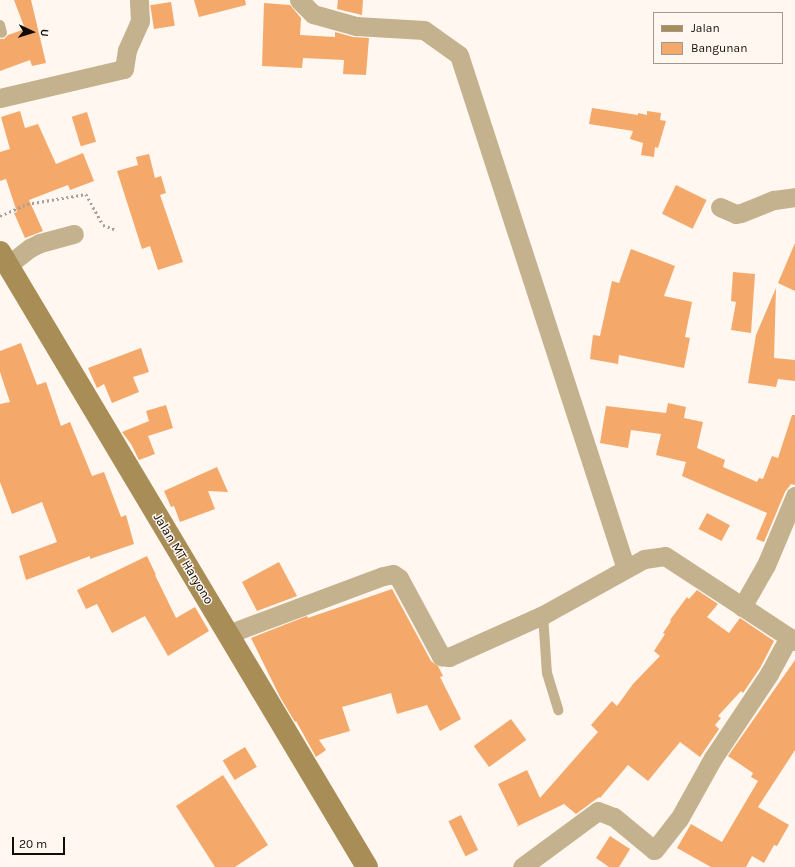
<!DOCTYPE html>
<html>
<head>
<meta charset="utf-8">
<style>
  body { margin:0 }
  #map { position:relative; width:795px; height:867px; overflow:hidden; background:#fff7f0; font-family:Karla,sans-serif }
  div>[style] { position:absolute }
  .building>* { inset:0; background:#f4a96b; transform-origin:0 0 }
  .path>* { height:2.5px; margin-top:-1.25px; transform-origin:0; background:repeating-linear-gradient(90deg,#a59f99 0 2px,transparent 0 5px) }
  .service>* { height:10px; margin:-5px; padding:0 5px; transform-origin:5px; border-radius:5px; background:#c4b18d }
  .minor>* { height:19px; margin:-9.5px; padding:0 9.5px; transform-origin:9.5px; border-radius:9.5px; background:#c4b18d }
  .secondary>* { height:22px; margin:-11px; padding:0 11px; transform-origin:11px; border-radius:11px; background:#a98d56 }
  span { translate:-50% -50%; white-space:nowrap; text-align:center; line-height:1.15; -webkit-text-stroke:3px #fff7f0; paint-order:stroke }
  .street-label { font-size:13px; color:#100c08 }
  .legend { position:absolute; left:653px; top:12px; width:130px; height:52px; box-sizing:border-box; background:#fff7f0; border:1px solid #9f9993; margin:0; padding:5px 7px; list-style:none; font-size:12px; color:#100c08 }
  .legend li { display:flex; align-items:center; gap:8px; height:20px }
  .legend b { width:20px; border:1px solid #9f9993 }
  .north { position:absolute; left:12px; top:12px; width:40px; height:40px; -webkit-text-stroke:3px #fff7f0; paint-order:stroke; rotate:94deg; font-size:11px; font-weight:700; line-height:16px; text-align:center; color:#100c08 }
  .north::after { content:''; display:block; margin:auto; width:14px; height:18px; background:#100c08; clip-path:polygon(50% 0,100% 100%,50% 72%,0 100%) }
  .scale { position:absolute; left:12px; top:837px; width:53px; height:18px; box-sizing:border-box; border:2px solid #100c08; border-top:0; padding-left:5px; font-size:12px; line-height:14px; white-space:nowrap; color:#100c08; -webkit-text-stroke:3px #fff7f0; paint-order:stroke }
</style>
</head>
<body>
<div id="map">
  <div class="building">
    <div style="clip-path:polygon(14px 0,31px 0,46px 63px,32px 66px,30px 60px,0 71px,0 39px,4px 39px,8px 35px,25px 29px)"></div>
    <div style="clip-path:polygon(194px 0,245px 0,246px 5px,199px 17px)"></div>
    <div style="clip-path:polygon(338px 0,363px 0,362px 15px,337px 9px)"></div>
    <div style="left:171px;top:2px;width:24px;height:21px;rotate:81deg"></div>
    <div style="clip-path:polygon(264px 3px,290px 5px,301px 18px,300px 35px,335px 37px,335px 32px,353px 37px,369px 38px,366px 75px,343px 74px,344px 60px,303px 58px,302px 68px,262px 66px)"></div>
    <div style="clip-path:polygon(592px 108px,638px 115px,638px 113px,647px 115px,647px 111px,661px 113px,660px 120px,666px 121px,658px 148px,655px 147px,654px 157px,641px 155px,643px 143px,630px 139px,633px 131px,589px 124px)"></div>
    <div style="clip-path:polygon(20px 111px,25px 128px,38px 124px,56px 164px,83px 153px,94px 181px,70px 190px,68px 185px,29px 200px,43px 231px,25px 238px,14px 213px,17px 212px,6px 179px,0 181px,0 152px,10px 149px,1px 117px)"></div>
    <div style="left:87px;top:112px;width:31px;height:16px;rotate:73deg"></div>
    <div style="clip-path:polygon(149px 154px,155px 178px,161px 176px,166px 193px,160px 195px,183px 262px,158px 270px,150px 246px,142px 249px,117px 171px,138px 165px,136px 157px)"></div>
    <div style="left:676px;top:185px;width:34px;height:32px;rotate:26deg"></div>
    <div style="clip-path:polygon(795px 243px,795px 291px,778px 283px)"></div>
    <div style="clip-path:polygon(631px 249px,675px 266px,664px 296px,692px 302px,685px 337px,690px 338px,684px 368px,619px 355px,618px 364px,590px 359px,593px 335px,600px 336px,612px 281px,619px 283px)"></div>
    <div style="clip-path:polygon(733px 272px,755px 274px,751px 333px,731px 330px,736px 302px,731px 301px)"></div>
    <div style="clip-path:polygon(776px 288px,774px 358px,795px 360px,795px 381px,778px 379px,776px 387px,748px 383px,756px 335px)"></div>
    <div style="clip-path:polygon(21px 343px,37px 385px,46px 382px,61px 426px,70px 422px,92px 476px,104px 472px,121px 517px,126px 515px,134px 544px,90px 559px,90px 556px,26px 580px,19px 556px,57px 542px,42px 502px,12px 514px,0 482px,0 404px,10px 402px,0 372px,0 351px)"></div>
    <div style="clip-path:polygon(141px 348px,149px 372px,133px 377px,139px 392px,112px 403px,104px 384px,97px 388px,88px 368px)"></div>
    <div style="clip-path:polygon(668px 403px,686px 407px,684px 418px,703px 422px,697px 448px,725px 460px,723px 467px,757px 482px,759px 478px,763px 479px,772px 456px,778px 458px,792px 415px,795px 415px,795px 485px,791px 484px,785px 492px,764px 542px,756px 539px,767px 513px,682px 476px,686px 462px,656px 455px,661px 434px,631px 430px,628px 448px,600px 443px,606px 406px,666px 413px)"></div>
    <div style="clip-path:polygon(166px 405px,173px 428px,148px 436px,155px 454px,139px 460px,131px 444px,122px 432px,149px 421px,146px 411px)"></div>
    <div style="clip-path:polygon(217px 467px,228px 492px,208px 491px,215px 509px,180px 522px,174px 506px,171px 507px,164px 491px)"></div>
    <div style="left:707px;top:513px;width:26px;height:18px;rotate:28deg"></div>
    <div style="clip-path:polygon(147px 556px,156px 575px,155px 575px,176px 618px,195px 607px,209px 631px,168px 656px,145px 616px,112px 633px,97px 604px,86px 609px,77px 590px)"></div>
    <div style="clip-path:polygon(279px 562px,297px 596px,257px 611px,242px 582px)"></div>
    <div style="clip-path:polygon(392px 589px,431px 661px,438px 666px,443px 676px,440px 677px,461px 719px,440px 731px,427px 705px,397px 714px,391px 693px,342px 707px,350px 731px,319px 740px,326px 750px,316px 757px,296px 721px,295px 722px,280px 697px,251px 638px,307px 616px,308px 618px)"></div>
    <div style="clip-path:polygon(697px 590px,718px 604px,707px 617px,729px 633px,740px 618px,774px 641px,760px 668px,743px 693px,741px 691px,718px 716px,721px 718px,715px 725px,719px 729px,700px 757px,680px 742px,648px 781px,628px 765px,600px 798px,599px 797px,576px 814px,564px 804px,516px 827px,518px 825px,498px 784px,527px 770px,540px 798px,598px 732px,591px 725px,612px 701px,617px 706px,633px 684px,660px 656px,654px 651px,665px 634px,663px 633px,671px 621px,670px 620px,687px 597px,689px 599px)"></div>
    <div style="clip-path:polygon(795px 660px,795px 750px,758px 807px,789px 825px,777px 846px,774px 845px,764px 863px,752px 856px,746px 867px,711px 867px,677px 848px,691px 824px,722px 842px,758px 781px,751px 777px,753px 773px,728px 756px)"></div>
    <div style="left:511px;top:719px;width:26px;height:46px;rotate:54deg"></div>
    <div style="left:245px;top:747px;width:23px;height:26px;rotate:59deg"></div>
    <div style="clip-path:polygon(223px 775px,268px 845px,235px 867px,215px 867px,176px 806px)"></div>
    <div style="left:461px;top:815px;width:39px;height:14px;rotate:64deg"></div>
    <div style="clip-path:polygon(610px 836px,630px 849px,619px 867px,609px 867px,596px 858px)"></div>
  </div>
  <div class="path">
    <div style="left:0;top:216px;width:30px;rotate:-24deg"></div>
    <div style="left:27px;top:204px;width:60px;rotate:-9.6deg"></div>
    <div style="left:86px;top:194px;width:35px;rotate:61deg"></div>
    <div style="left:103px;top:225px;width:12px;rotate:20deg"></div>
  </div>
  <div class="service">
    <div style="left:0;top:25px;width:8px;rotate:76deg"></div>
    <div style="left:543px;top:615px;width:58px;rotate:86.1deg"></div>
    <div style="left:547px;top:673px;width:39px;rotate:73deg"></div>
  </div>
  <div class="minor">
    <div style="left:299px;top:0;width:20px;rotate:45deg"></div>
    <div style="left:313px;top:14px;width:45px;rotate:15.6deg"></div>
    <div style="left:356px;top:26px;width:68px;rotate:3.4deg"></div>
    <div style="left:424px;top:30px;width:43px;rotate:35.5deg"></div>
    <div style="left:459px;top:55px;width:540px;rotate:72deg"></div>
    <div style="left:0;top:98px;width:127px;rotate:-13.2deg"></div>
    <div style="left:124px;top:69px;width:19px;rotate:-81deg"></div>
    <div style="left:127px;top:50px;width:32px;rotate:-66deg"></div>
    <div style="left:140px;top:21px;width:21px;rotate:-93deg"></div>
    <div style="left:720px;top:207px;width:17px;rotate:24deg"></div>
    <div style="left:736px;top:214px;width:5px;rotate:-11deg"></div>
    <div style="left:741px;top:213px;width:35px;rotate:-22deg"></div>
    <div style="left:774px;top:200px;width:21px;rotate:-8deg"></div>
    <div style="left:8px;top:265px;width:28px;rotate:-38deg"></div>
    <div style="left:30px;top:248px;width:11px;rotate:-27deg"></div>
    <div style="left:40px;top:243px;width:35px;rotate:-15deg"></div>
    <div style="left:742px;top:607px;width:48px;rotate:-60.3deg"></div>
    <div style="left:766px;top:565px;width:75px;rotate:-67.2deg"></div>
    <div style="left:228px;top:634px;width:165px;rotate:-20.5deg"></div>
    <div style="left:383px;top:576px;width:10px;rotate:-11deg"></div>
    <div style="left:393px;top:574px;width:7px;rotate:34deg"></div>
    <div style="left:399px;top:578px;width:89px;rotate:61.7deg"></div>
    <div style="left:441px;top:656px;width:8px;rotate:7deg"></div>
    <div style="left:449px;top:657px;width:103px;rotate:-24.1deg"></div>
    <div style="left:543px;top:615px;width:115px;rotate:-29deg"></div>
    <div style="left:644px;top:559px;width:21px;rotate:-8deg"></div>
    <div style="left:665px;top:556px;width:155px;rotate:33.2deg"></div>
    <div style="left:522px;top:867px;width:94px;rotate:-36.4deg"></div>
    <div style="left:598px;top:811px;width:17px;rotate:21deg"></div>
    <div style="left:614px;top:817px;width:52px;rotate:39.5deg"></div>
    <div style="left:654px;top:850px;width:3px;rotate:-45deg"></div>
    <div style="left:656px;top:848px;width:37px;rotate:-52deg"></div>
    <div style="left:679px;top:819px;width:70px;rotate:-60.9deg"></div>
    <div style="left:713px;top:758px;width:101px;rotate:-56.3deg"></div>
    <div style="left:769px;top:674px;width:42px;rotate:-61.6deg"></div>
  </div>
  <div class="secondary">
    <div style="left:0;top:252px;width:716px;rotate:59.17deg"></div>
  </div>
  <div class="street-label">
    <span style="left:183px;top:559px;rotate:59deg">Jalan MT Haryono</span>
  </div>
  <ul class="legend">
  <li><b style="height:5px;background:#a98d56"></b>Jalan</li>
  <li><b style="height:11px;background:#f4a96b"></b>Bangunan</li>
  </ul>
  <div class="north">U</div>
  <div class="scale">20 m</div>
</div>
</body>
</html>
